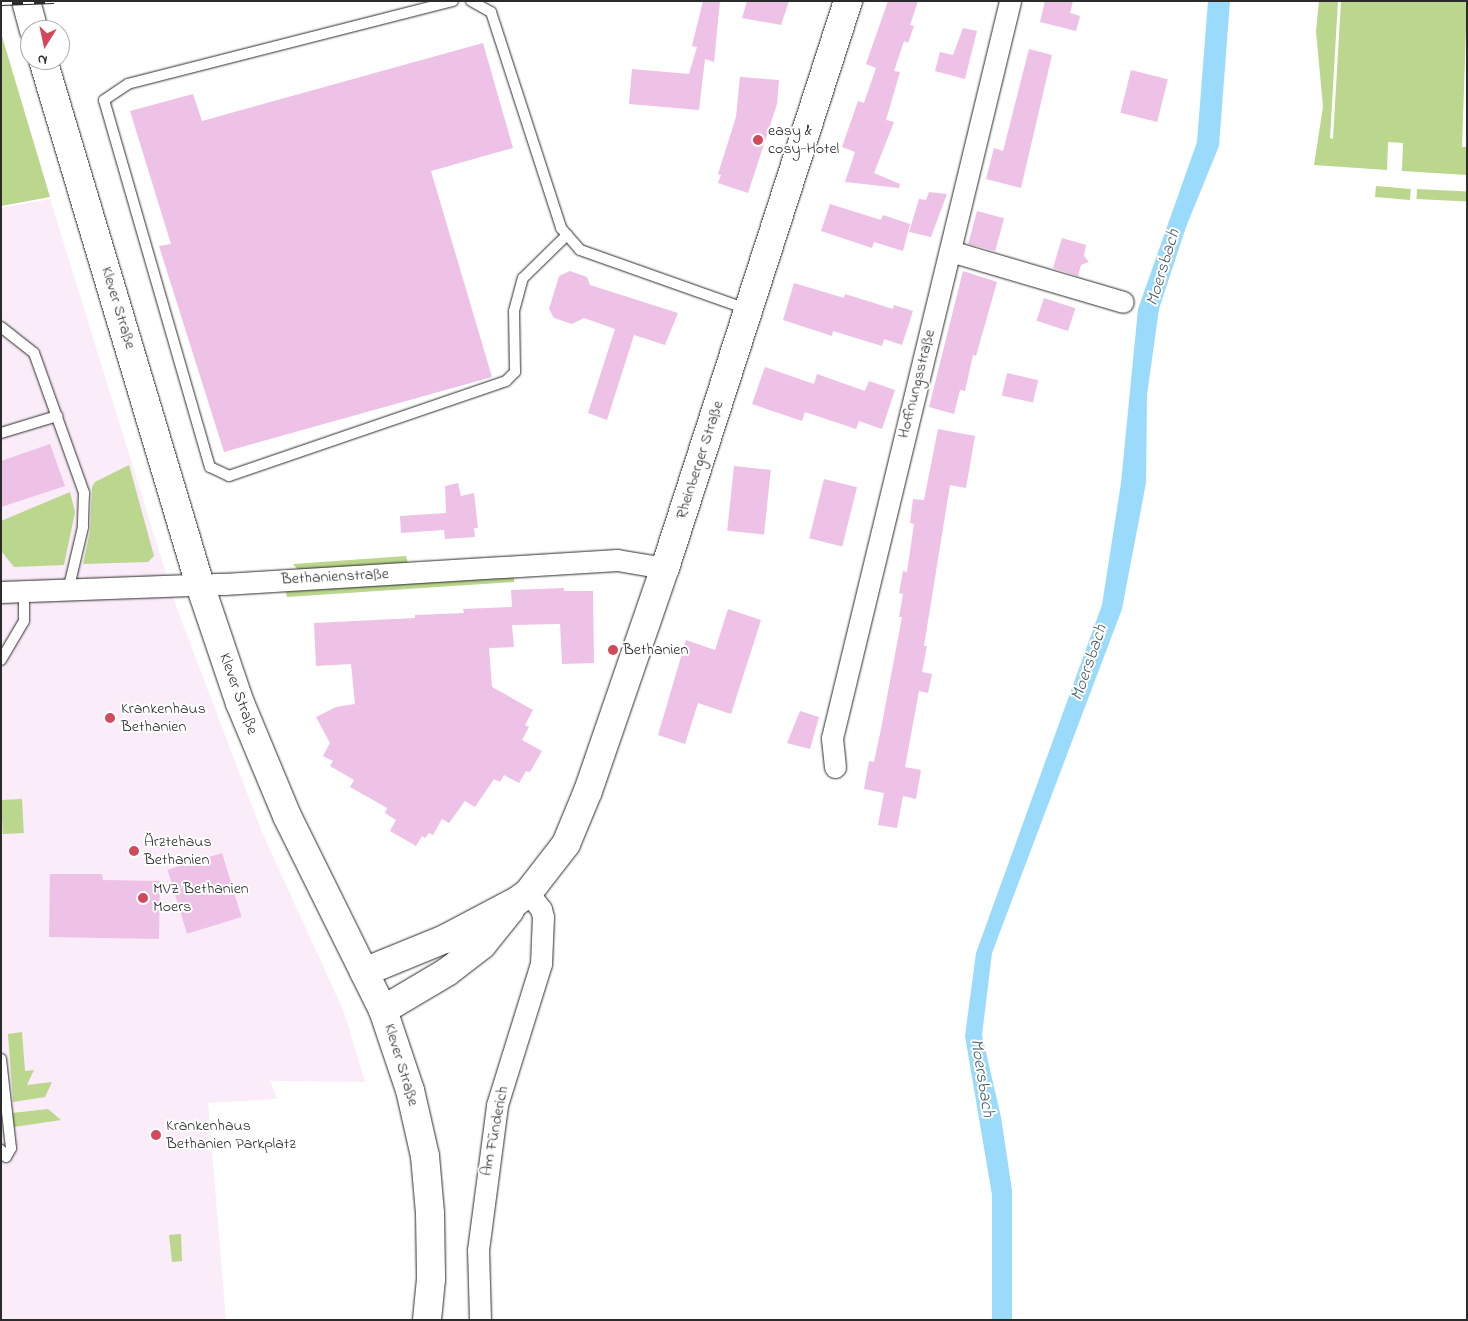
<!DOCTYPE html>
<html>
<head>
<meta charset="utf-8">
<style>
  body { margin:0 }
  #map { position:relative; width:1468px; height:1321px; overflow:hidden; background:#fff; font-family:"Indie Flower",sans-serif }
  div>[style] { position:absolute }
  .built>* { inset:0; background:#faecf8 }
  .green>* { inset:0; background:#bbd68d; transform-origin:0 0 }
  .water>* { inset:0; background:#9adbfc }
  .building>* { inset:0; background:#eec1e6; transform-origin:0 0 }
  .roads { filter:drop-shadow(0 0 1px #2b2b2b) drop-shadow(0 0 1px #2b2b2b) }
  .service>* { height:10px; margin:-5px; padding:0 5px; transform-origin:5px; border-radius:5px; background:#fff }
  .minor>* { height:21px; margin:-10.5px; padding:0 10.5px; transform-origin:10.5px; border-radius:10.5px; background:#fff }
  .secondary>* { height:28px; margin:-14px; padding:0 14px; transform-origin:14px; border-radius:14px; background:#fff }
  .rail>* { height:5.5px; margin-top:-2.75px; transform-origin:0; background:repeating-linear-gradient(90deg,#fff 0 11px,#2b2b2b 0 22px); box-sizing:border-box; border-block:1px solid #2b2b2b }
  .dots>* { width:14px; height:14px; translate:-50% -50%; box-sizing:border-box; border:2px solid #fff; border-radius:50% }
  span { translate:-50% -50%; white-space:nowrap; text-align:center; line-height:1.15; -webkit-text-stroke:4px #fff; paint-order:stroke }
  .poi-label { font-size:16px; color:#2b2b2b }
  .left { translate:0 -50%; text-align:left }
  .street-label { font-size:16px; color:#2b2b2b }
  .water-label { font-size:18px; color:#4c606a; font-style:italic }
  .frame { position:absolute; inset:0; border:2px solid #2b2b2b; pointer-events:none }
  .north { position:absolute; left:20px; top:20px; width:50px; height:50px; box-sizing:border-box; background:#fff; border:1px solid #aaa; border-radius:50%; rotate:190deg; font-size:14px; font-weight:700; line-height:20px; text-align:center; color:#2b2b2b }
  .north::after { content:''; display:block; margin:auto; width:18px; height:22px; background:#d1495b; clip-path:polygon(50% 0,100% 100%,50% 72%,0 100%) }
</style>
</head>
<body>
<div id="map">
  <div class="built">
    <div style="clip-path:polygon(50px 199px,176px 606px,261px 830px,344px 1012px,365px 1082px,270px 1081px,277px 1099px,208px 1103px,226px 1320px,1px 1320px,1px 208px)"></div>
  </div>
  <div class="green">
    <div style="clip-path:polygon(1319px 1px,1338px 1px,1330px 138px,1333px 139px,1341px 1px,1467px 1px,1462px 147px,1467px 147px,1467px 175px,1402px 171px,1403px 143px,1388px 142px,1387px 170px,1314px 165px,1323px 107px,1316px 31px)"></div>
    <div style="clip-path:polygon(1px 33px,50px 197px,1px 206px)"></div>
    <div style="left:1376px;top:186px;width:35px;height:11px;rotate:5deg"></div>
    <div style="left:1417px;top:189px;width:50px;height:10px;rotate:3deg"></div>
    <div style="clip-path:polygon(129px 465px,154px 556px,148px 562px,83px 564px,90px 531px,92px 487px,95px 482px)"></div>
    <div style="clip-path:polygon(70px 492px,75px 512px,64px 565px,14px 567px,2px 552px,1px 521px)"></div>
    <div style="clip-path:polygon(406px 556px,408px 564px,298px 570px,293px 564px)"></div>
    <div style="clip-path:polygon(514px 576px,514px 582px,287px 597px,285px 588px)"></div>
    <div style="left:22px;top:799px;width:34px;height:21px;rotate:87deg"></div>
    <div style="clip-path:polygon(22px 1032px,25px 1071px,34px 1070px,27px 1085px,52px 1082px,45px 1097px,13px 1102px,8px 1034px)"></div>
    <div style="clip-path:polygon(48px 1109px,61px 1120px,14px 1127px,12px 1113px)"></div>
    <div style="clip-path:polygon(181px 1234px,182px 1261px,172px 1262px,169px 1235px)"></div>
  </div>
  <div class="water">
    <div style="clip-path:polygon(1208px 1px,1230px 1px,1219px 146px,1186px 227px,1159px 309px,1147px 395px,1146px 483px,1122px 609px,992px 953px,982px 1035px,1001px 1117px,1012px 1190px,1012px 1320px,992px 1320px,992px 1195px,965px 1036px,976px 953px,1102px 605px,1121px 483px,1138px 309px,1197px 142px)"></div>
  </div>
  <div class="building">
    <div style="clip-path:polygon(703px 1px,720px 1px,714px 62px,705px 59px,699px 110px,629px 104px,632px 69px,689px 74px,697px 47px,692px 46px)"></div>
    <div style="clip-path:polygon(747px 1px,789px 1px,781px 25px,742px 18px)"></div>
    <div style="clip-path:polygon(888px 1px,918px 1px,910px 25px,914px 26px,908px 43px,904px 41px,894px 71px,900px 72px,886px 120px,894px 122px,874px 173px,900px 184px,899px 188px,845px 182px,855px 152px,842px 147px,858px 101px,864px 103px,876px 68px,866px 64px)"></div>
    <div style="clip-path:polygon(1045px 1px,1073px 1px,1070px 13px,1080px 16px,1076px 31px,1040px 22px)"></div>
    <div style="clip-path:polygon(963px 28px,977px 31px,965px 79px,935px 71px,940px 52px,953px 55px)"></div>
    <div style="clip-path:polygon(483px 43px,513px 148px,431px 171px,492px 377px,224px 452px,159px 246px,171px 244px,130px 111px,193px 94px,202px 121px)"></div>
    <div style="clip-path:polygon(1029px 49px,1052px 55px,1021px 188px,986px 179px,994px 148px,1003px 151px)"></div>
    <div style="left:1131px;top:70px;width:38px;height:44px;rotate:14deg"></div>
    <div style="clip-path:polygon(740px 77px,779px 80px,777px 104px,748px 193px,718px 183px,721px 175px,718px 174px,736px 117px)"></div>
    <div style="clip-path:polygon(929px 192px,947px 194px,931px 237px,909px 232px,919px 199px,926px 200px)"></div>
    <div style="clip-path:polygon(830px 204px,881px 220px,883px 215px,910px 224px,903px 251px,874px 242px,872px 248px,821px 231px)"></div>
    <div style="left:977px;top:211px;width:28px;height:34px;rotate:15deg"></div>
    <div style="clip-path:polygon(1062px 238px,1086px 245px,1084px 256px,1089px 262px,1081px 265px,1078px 276px,1053px 268px)"></div>
    <div style="clip-path:polygon(570px 271px,587px 277px,590px 285px,678px 313px,665px 345px,634px 335px,607px 420px,588px 413px,615px 329px,584px 318px,572px 324px,554px 318px,549px 309px,559px 276px)"></div>
    <div style="clip-path:polygon(963px 271px,997px 282px,976px 356px,973px 355px,965px 391px,960px 390px,954px 414px,929px 407px)"></div>
    <div style="clip-path:polygon(794px 283px,844px 298px,845px 294px,893px 309px,894px 305px,913px 311px,902px 345px,884px 339px,882px 346px,833px 331px,832px 336px,783px 320px)"></div>
    <div style="left:1044px;top:298px;width:33px;height:24px;rotate:18deg"></div>
    <div style="clip-path:polygon(765px 367px,814px 384px,817px 374px,865px 391px,869px 381px,895px 390px,882px 429px,859px 421px,856px 429px,805px 412px,802px 421px,752px 404px)"></div>
    <div style="left:1007px;top:373px;width:32px;height:23px;rotate:13deg"></div>
    <div style="clip-path:polygon(938px 429px,975px 436px,966px 488px,950px 485px,924px 646px,927px 646px,922px 672px,932px 674px,928px 693px,919px 691px,905px 767px,921px 770px,916px 799px,903px 796px,897px 828px,878px 825px,884px 793px,864px 789px,869px 761px,874px 762px,881px 729px,902px 617px,899px 617px,903px 594px,899px 593px,903px 571px,907px 572px,914px 524px,910px 523px,913px 499px,924px 500px)"></div>
    <div style="clip-path:polygon(50px 444px,65px 486px,1px 507px,1px 461px)"></div>
    <div style="left:734px;top:466px;width:37px;height:65px;rotate:6deg"></div>
    <div style="left:824px;top:479px;width:34px;height:61px;rotate:14deg"></div>
    <div style="clip-path:polygon(458px 483px,461px 496px,474px 493px,478px 528px,474px 528px,475px 537px,445px 539px,444px 530px,401px 533px,400px 516px,446px 513px,445px 486px)"></div>
    <div style="clip-path:polygon(564px 588px,564px 591px,593px 591px,594px 663px,562px 664px,560px 624px,512px 625px,514px 647px,489px 648px,492px 687px,533px 710px,525px 725px,529px 727px,522px 740px,542px 751px,530px 772px,526px 771px,519px 783px,504px 775px,500px 782px,494px 779px,475px 807px,465px 801px,449px 823px,442px 819px,433px 835px,429px 833px,425px 838px,422px 836px,416px 846px,390px 831px,396px 820px,385px 813px,387px 808px,350px 787px,354px 780px,330px 766px,333px 761px,323px 756px,330px 743px,316px 717px,336px 707px,355px 704px,351px 664px,316px 666px,314px 623px,415px 618px,415px 615px,464px 613px,463px 609px,512px 607px,511px 590px)"></div>
    <div style="clip-path:polygon(728px 609px,761px 620px,731px 714px,698px 703px,685px 744px,658px 735px,686px 640px,715px 650px)"></div>
    <div style="clip-path:polygon(800px 711px,819px 717px,810px 749px,787px 743px)"></div>
    <div style="left:222px;top:853px;width:67px;height:57px;rotate:73deg"></div>
    <div style="clip-path:polygon(50px 874px,102px 874px,103px 880px,160px 881px,159px 939px,49px 937px)"></div>
  </div>
  <div class="roads">
    <div class="service">
      <div style="left:453px;top:1px;width:335px;rotate:165.7deg"></div>
      <div style="left:128px;top:84px;width:29px;rotate:146deg"></div>
      <div style="left:104px;top:100px;width:382px;rotate:73.9deg"></div>
      <div style="left:210px;top:467px;width:21px;rotate:25deg"></div>
      <div style="left:229px;top:476px;width:293px;rotate:-18.9deg"></div>
      <div style="left:506px;top:381px;width:13px;rotate:-45deg"></div>
      <div style="left:515px;top:372px;width:61px;rotate:-90.9deg"></div>
      <div style="left:514px;top:311px;width:34px;rotate:-75deg"></div>
      <div style="left:523px;top:278px;width:62px;rotate:-44.3deg"></div>
      <div style="left:471px;top:1px;width:23px;rotate:29deg"></div>
      <div style="left:491px;top:12px;width:227px;rotate:72deg"></div>
      <div style="left:561px;top:228px;width:29px;rotate:49deg"></div>
      <div style="left:580px;top:250px;width:177px;rotate:19.5deg"></div>
      <div style="left:1px;top:327px;width:42px;rotate:38.2deg"></div>
      <div style="left:34px;top:353px;width:149px;rotate:70.3deg"></div>
      <div style="left:84px;top:493px;width:34px;rotate:92deg"></div>
      <div style="left:83px;top:527px;width:66px;rotate:103.2deg"></div>
      <div style="left:1px;top:433px;width:59px;rotate:-16.9deg"></div>
      <div style="left:1px;top:660px;width:45px;rotate:-59.5deg"></div>
      <div style="left:24px;top:621px;width:29px;rotate:-90deg"></div>
      <div style="left:1px;top:1059px;width:90px;rotate:83.6deg"></div>
      <div style="left:11px;top:1148px;width:10px;rotate:119deg"></div>
      <div style="left:6px;top:1157px;width:9px;rotate:-126deg"></div>
    </div>
    <div class="minor">
      <div style="left:950px;top:251px;width:180px;rotate:16.4deg"></div>
      <div style="left:1px;top:592px;width:223px;rotate:-2.1deg"></div>
      <div style="left:224px;top:584px;width:394px;rotate:-3.5deg"></div>
      <div style="left:617px;top:560px;width:49px;rotate:9.5deg"></div>
      <div style="left:835px;top:767px;width:29px;rotate:-96deg"></div>
      <div style="left:832px;top:738px;width:758px;rotate:-76.42deg"></div>
      <div style="left:480px;top:1320px;width:70px;rotate:-91.6deg"></div>
      <div style="left:478px;top:1250px;width:146px;rotate:-82.5deg"></div>
      <div style="left:497px;top:1105px;width:148px;rotate:-72.7deg"></div>
      <div style="left:541px;top:964px;width:47px;rotate:-87.6deg"></div>
      <div style="left:543px;top:917px;width:8px;rotate:-104deg"></div>
      <div style="left:541px;top:909px;width:21px;rotate:-129deg"></div>
    </div>
    <div class="secondary">
      <div style="left:26px;top:1px;width:30px;rotate:75deg"></div>
      <div style="left:43px;top:60px;width:548px;rotate:73.35deg"></div>
      <div style="left:200px;top:585px;width:125px;rotate:71.3deg"></div>
      <div style="left:240px;top:703px;width:122px;rotate:67.4deg"></div>
      <div style="left:287px;top:816px;width:216px;rotate:63.7deg"></div>
      <div style="left:383px;top:1010px;width:84px;rotate:71.4deg"></div>
      <div style="left:410px;top:1090px;width:68px;rotate:77.2deg"></div>
      <div style="left:425px;top:1156px;width:57px;rotate:85deg"></div>
      <div style="left:430px;top:1213px;width:66px;rotate:89.1deg"></div>
      <div style="left:431px;top:1279px;width:41px;rotate:95.6deg"></div>
      <div style="left:364px;top:972px;width:87px;rotate:-22.2deg"></div>
      <div style="left:445px;top:939px;width:81px;rotate:-27.8deg"></div>
      <div style="left:517px;top:901px;width:14px;rotate:-36deg"></div>
      <div style="left:528px;top:893px;width:62px;rotate:-52.2deg"></div>
      <div style="left:566px;top:844px;width:57px;rotate:-67.5deg"></div>
      <div style="left:588px;top:791px;width:236px;rotate:-71deg"></div>
      <div style="left:665px;top:568px;width:596px;rotate:-72.11deg"></div>
      <div style="left:383px;top:1010px;width:74px;rotate:-30.7deg"></div>
      <div style="left:447px;top:972px;width:44px;rotate:-37.6deg"></div>
      <div style="left:482px;top:945px;width:45px;rotate:-51.3deg"></div>
    </div>
  </div>
  <div class="rail">
    <div style="left:1px;top:3px;width:53px;rotate:-2.2deg"></div>
  </div>
  <div class="dots">
    <div style="left:758px;top:140px;background:#d1495b"></div>
    <div style="left:613px;top:650px;background:#d1495b"></div>
    <div style="left:110px;top:718px;background:#d1495b"></div>
    <div style="left:134px;top:851px;background:#d1495b"></div>
    <div style="left:143px;top:898px;background:#d1495b"></div>
    <div style="left:156px;top:1135px;background:#d1495b"></div>
  </div>
  <div class="poi-label">
    <span class="left" style="left:768px;top:140px">easy &amp;<br>cosy-Hotel</span>
    <span class="left" style="left:623px;top:650px">Bethanien</span>
    <span class="left" style="left:121px;top:718px">Krankenhaus<br>Bethanien</span>
    <span class="left" style="left:144px;top:851px">Ärztehaus<br>Bethanien</span>
    <span class="left" style="left:153px;top:898px">MVZ Bethanien<br>Moers</span>
    <span class="left" style="left:166px;top:1135px">Krankenhaus<br>Bethanien Parkplatz</span>
  </div>
  <div class="street-label">
    <span style="left:118px;top:308px;rotate:73deg">Klever Straße</span>
    <span style="left:917px;top:384px;rotate:-76deg">Hoffnungsstraße</span>
    <span style="left:700px;top:460px;rotate:-72deg">Rheinberger Straße</span>
    <span style="left:335px;top:577px;rotate:-3deg">Bethanienstraße</span>
    <span style="left:238px;top:694px;rotate:70deg">Klever Straße</span>
    <span style="left:401px;top:1065px;rotate:73deg">Klever Straße</span>
    <span style="left:495px;top:1131px;rotate:-79deg">Am Fünderich</span>
  </div>
  <div class="water-label">
    <span style="left:1164px;top:268px;rotate:-73deg">Moersbach</span>
    <span style="left:1090px;top:663px;rotate:-71deg">Moersbach</span>
    <span style="left:981px;top:1078px;rotate:81deg">Moersbach</span>
  </div>
  <div class="frame"></div>
  <div class="north">N</div>
</div>
</body>
</html>
